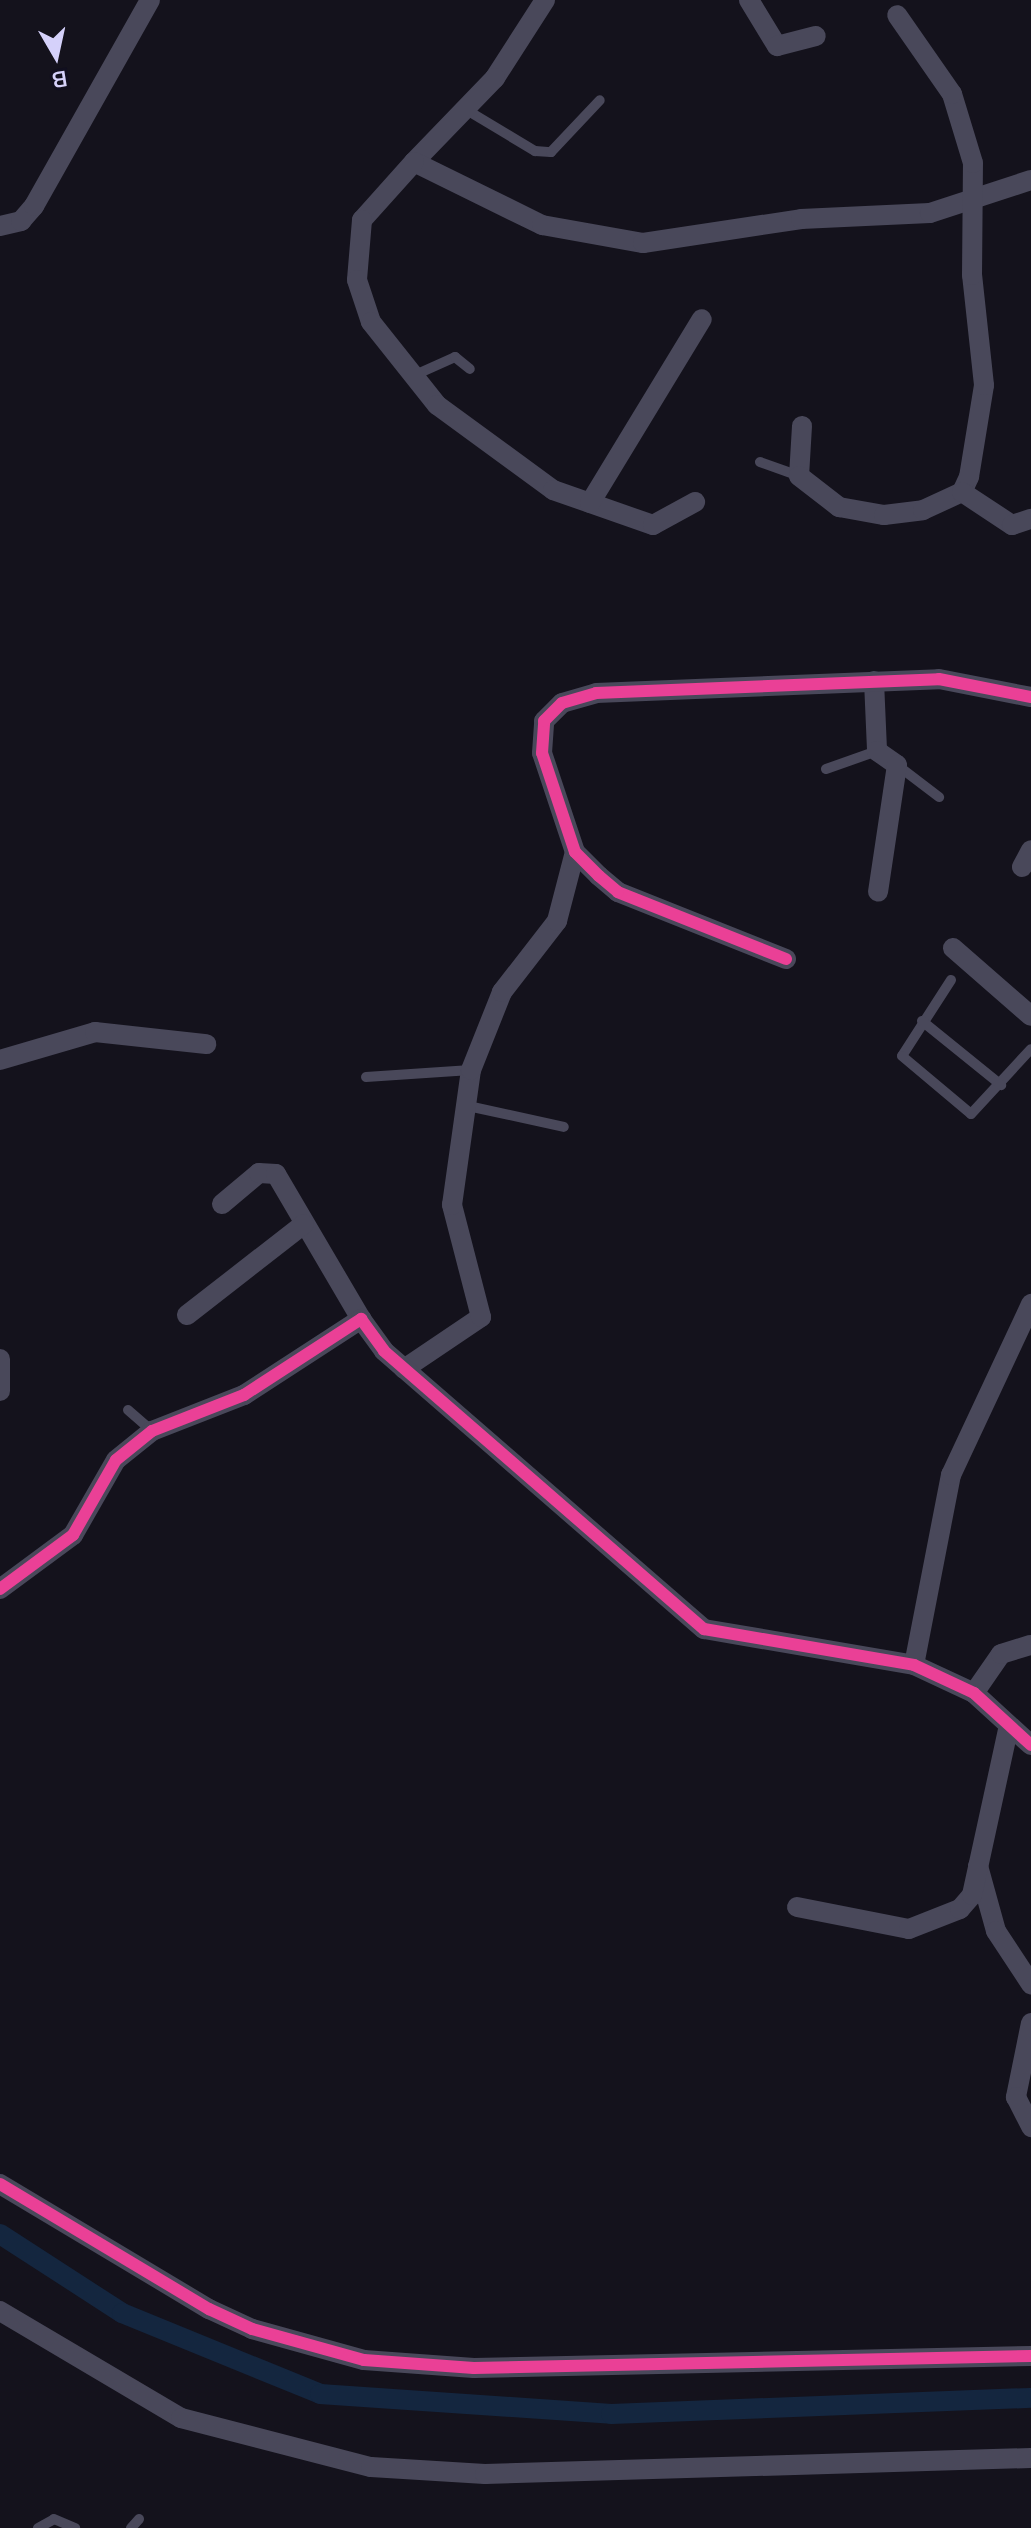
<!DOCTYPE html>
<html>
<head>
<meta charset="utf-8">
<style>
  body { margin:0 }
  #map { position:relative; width:1031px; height:2528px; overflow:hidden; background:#14121c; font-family:Mulish,sans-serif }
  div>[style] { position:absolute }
  .canal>* { height:20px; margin:-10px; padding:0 10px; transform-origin:10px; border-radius:10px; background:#14263f }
  .lane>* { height:10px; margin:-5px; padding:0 5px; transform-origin:5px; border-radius:5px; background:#49485a }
  .street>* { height:20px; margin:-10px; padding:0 10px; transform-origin:10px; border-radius:10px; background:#49485a }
  .cycleway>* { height:12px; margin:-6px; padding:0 6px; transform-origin:6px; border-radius:6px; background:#ea4096 }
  span { translate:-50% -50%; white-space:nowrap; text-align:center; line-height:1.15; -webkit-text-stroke:7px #110f1f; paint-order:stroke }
  .north { position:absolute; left:16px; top:16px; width:80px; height:80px; -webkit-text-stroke:6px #110f1f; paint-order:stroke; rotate:171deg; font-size:22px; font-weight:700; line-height:32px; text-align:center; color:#d5d1fa }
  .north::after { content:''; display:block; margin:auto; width:28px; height:36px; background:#d5d1fa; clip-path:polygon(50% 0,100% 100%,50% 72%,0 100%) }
</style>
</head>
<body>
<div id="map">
  <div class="canal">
    <div style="left:0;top:2234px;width:145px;rotate:32.9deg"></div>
    <div style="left:122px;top:2313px;width:214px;rotate:22.2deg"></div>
    <div style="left:320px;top:2394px;width:292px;rotate:3.9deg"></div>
    <div style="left:611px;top:2414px;width:420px;rotate:-2.2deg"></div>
  </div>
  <div class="lane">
    <div style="left:465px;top:109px;width:82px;rotate:31deg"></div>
    <div style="left:535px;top:151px;width:16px;rotate:4deg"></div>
    <div style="left:551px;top:152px;width:71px;rotate:-46.7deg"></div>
    <div style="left:415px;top:375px;width:44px;rotate:-24.2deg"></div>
    <div style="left:455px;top:357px;width:19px;rotate:39deg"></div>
    <div style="left:760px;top:462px;width:41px;rotate:19.7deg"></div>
    <div style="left:897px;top:765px;width:53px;rotate:37.3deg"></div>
    <div style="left:826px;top:769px;width:54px;rotate:-19.4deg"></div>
    <div style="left:951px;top:980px;width:90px;rotate:122.8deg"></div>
    <div style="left:902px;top:1056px;width:90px;rotate:40deg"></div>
    <div style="left:971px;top:1114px;width:88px;rotate:-47.3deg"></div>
    <div style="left:922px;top:1021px;width:102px;rotate:39deg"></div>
    <div style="left:366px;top:1077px;width:105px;rotate:-3.8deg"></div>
    <div style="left:468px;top:1106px;width:98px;rotate:12.3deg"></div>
    <div style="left:128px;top:1410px;width:32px;rotate:41deg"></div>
    <div style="left:38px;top:2528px;width:18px;rotate:-29deg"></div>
    <div style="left:54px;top:2519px;width:23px;rotate:23deg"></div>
    <div style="left:131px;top:2528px;width:12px;rotate:-48deg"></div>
  </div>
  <div class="street">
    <div style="left:545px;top:0;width:93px;rotate:122.7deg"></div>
    <div style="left:495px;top:78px;width:117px;rotate:134deg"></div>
    <div style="left:414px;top:162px;width:143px;rotate:26.2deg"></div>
    <div style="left:542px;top:225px;width:103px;rotate:10.1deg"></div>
    <div style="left:643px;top:243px;width:160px;rotate:-8.6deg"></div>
    <div style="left:801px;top:219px;width:129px;rotate:-2.7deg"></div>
    <div style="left:930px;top:213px;width:106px;rotate:-18.1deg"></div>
    <div style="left:749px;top:0;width:54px;rotate:58.7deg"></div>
    <div style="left:777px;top:46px;width:40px;rotate:-14.4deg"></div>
    <div style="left:414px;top:162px;width:78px;rotate:131.9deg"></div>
    <div style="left:362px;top:220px;width:60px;rotate:94.8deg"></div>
    <div style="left:357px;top:280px;width:44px;rotate:71.6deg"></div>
    <div style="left:371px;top:322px;width:106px;rotate:51.5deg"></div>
    <div style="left:437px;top:405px;width:144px;rotate:36.2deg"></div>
    <div style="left:553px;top:490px;width:106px;rotate:19.3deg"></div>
    <div style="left:653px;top:525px;width:48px;rotate:-28.7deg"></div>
    <div style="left:0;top:226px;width:22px;rotate:-13deg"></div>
    <div style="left:21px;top:221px;width:20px;rotate:-49deg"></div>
    <div style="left:34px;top:206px;width:236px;rotate:-60.6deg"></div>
    <div style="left:802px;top:426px;width:50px;rotate:93.4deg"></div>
    <div style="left:799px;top:476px;width:51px;rotate:37.8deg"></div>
    <div style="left:839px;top:507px;width:46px;rotate:10.1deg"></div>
    <div style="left:884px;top:515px;width:39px;rotate:-7deg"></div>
    <div style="left:923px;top:510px;width:43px;rotate:-24.8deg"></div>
    <div style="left:962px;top:492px;width:17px;rotate:-65deg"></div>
    <div style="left:969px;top:477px;width:93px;rotate:-80.7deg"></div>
    <div style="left:984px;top:385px;width:111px;rotate:-96.2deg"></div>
    <div style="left:972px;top:275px;width:112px;rotate:-89.5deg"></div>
    <div style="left:973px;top:163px;width:72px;rotate:-106.9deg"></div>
    <div style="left:952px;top:94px;width:96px;rotate:-124.8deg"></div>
    <div style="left:962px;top:492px;width:60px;rotate:33.4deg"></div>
    <div style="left:1012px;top:525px;width:20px;rotate:-18deg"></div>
    <div style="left:590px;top:503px;width:215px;rotate:-58.7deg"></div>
    <div style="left:874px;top:681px;width:70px;rotate:87.5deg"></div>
    <div style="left:877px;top:751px;width:24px;rotate:35deg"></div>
    <div style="left:897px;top:765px;width:128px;rotate:98.5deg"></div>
    <div style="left:1022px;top:867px;width:19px;rotate:-62deg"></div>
    <div style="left:953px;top:948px;width:103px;rotate:41.1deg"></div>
    <div style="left:786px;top:959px;width:181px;rotate:-158.3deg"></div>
    <div style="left:618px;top:892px;width:25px;rotate:-140deg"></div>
    <div style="left:599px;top:876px;width:34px;rotate:-135deg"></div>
    <div style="left:575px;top:852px;width:104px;rotate:-108.4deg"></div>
    <div style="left:542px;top:753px;width:32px;rotate:-86deg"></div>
    <div style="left:544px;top:721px;width:25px;rotate:-45deg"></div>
    <div style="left:562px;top:703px;width:35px;rotate:-16deg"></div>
    <div style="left:596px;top:693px;width:343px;rotate:-2.3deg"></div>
    <div style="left:939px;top:679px;width:94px;rotate:11.1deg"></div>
    <div style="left:0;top:1060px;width:99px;rotate:-16.4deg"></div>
    <div style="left:95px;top:1032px;width:112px;rotate:6.2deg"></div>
    <div style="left:222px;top:1204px;width:48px;rotate:-40deg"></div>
    <div style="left:259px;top:1173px;width:17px;rotate:3deg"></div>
    <div style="left:276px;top:1174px;width:168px;rotate:59.6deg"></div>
    <div style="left:187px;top:1315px;width:148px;rotate:-37.9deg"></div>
    <div style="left:0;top:1359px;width:32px;rotate:90deg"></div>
    <div style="left:404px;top:1369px;width:93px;rotate:-34deg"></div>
    <div style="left:481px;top:1317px;width:116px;rotate:-104.5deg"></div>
    <div style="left:452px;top:1205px;width:136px;rotate:-82deg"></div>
    <div style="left:471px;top:1070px;width:84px;rotate:-68.3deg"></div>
    <div style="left:502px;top:992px;width:90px;rotate:-52.2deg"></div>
    <div style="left:557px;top:921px;width:71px;rotate:-75.4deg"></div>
    <div style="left:0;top:1589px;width:91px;rotate:-36.5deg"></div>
    <div style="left:73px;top:1535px;width:86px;rotate:-60.2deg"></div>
    <div style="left:116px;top:1460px;width:46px;rotate:-38.9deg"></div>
    <div style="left:152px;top:1431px;width:99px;rotate:-21.4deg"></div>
    <div style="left:244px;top:1395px;width:140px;rotate:-33deg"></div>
    <div style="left:361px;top:1319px;width:39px;rotate:54deg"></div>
    <div style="left:384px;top:1351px;width:424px;rotate:41deg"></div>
    <div style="left:704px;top:1629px;width:213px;rotate:9.7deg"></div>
    <div style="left:914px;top:1665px;width:66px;rotate:25deg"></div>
    <div style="left:974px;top:1693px;width:77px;rotate:42.4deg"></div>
    <div style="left:914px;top:1665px;width:194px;rotate:-79deg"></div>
    <div style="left:951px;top:1475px;width:189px;rotate:-64.9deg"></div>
    <div style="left:974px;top:1693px;width:47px;rotate:-55.3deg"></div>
    <div style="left:1001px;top:1654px;width:31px;rotate:-17deg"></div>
    <div style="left:978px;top:1866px;width:67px;rotate:74.5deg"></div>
    <div style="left:996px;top:1931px;width:64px;rotate:56.6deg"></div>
    <div style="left:797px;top:1907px;width:114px;rotate:11.1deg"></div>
    <div style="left:909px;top:1929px;width:55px;rotate:-21.4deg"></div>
    <div style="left:960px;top:1909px;width:18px;rotate:-49deg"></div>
    <div style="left:972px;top:1895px;width:173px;rotate:-77.7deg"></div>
    <div style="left:1031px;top:2023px;width:76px;rotate:101.5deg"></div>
    <div style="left:1016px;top:2097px;width:34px;rotate:63deg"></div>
    <div style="left:0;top:2184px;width:244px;rotate:30.9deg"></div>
    <div style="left:209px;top:2309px;width:47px;rotate:24.9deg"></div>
    <div style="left:252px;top:2329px;width:116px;rotate:15.5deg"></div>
    <div style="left:364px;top:2360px;width:110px;rotate:4.2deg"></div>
    <div style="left:474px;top:2368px;width:557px;rotate:-1.23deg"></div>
    <div style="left:0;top:2311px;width:210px;rotate:30.6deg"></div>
    <div style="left:181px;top:2418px;width:196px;rotate:14.5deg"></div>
    <div style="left:371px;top:2467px;width:114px;rotate:3.5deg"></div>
    <div style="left:485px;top:2474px;width:546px;rotate:-1.68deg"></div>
  </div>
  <div class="cycleway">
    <div style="left:786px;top:959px;width:181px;rotate:-158.3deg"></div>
    <div style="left:618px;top:892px;width:25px;rotate:-140deg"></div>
    <div style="left:599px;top:876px;width:34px;rotate:-135deg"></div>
    <div style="left:575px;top:852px;width:104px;rotate:-108.4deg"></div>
    <div style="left:542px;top:753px;width:32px;rotate:-86deg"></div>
    <div style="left:544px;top:721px;width:25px;rotate:-45deg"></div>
    <div style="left:562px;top:703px;width:35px;rotate:-16deg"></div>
    <div style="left:596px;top:693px;width:343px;rotate:-2.3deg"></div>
    <div style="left:939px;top:679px;width:94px;rotate:11.1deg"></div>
    <div style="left:0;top:1589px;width:91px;rotate:-36.5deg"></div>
    <div style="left:73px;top:1535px;width:86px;rotate:-60.2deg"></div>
    <div style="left:116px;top:1460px;width:46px;rotate:-38.9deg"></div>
    <div style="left:152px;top:1431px;width:99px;rotate:-21.4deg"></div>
    <div style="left:244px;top:1395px;width:140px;rotate:-33deg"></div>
    <div style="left:361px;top:1319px;width:39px;rotate:54deg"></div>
    <div style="left:384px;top:1351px;width:424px;rotate:41deg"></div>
    <div style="left:704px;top:1629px;width:213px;rotate:9.7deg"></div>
    <div style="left:914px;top:1665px;width:66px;rotate:25deg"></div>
    <div style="left:974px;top:1693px;width:77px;rotate:42.4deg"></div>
    <div style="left:0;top:2184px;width:244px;rotate:30.9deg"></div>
    <div style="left:209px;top:2309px;width:47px;rotate:24.9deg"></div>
    <div style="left:252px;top:2329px;width:116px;rotate:15.5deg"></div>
    <div style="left:364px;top:2360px;width:110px;rotate:4.2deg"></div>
    <div style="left:474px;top:2368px;width:557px;rotate:-1.23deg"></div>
  </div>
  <div class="north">B</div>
</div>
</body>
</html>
